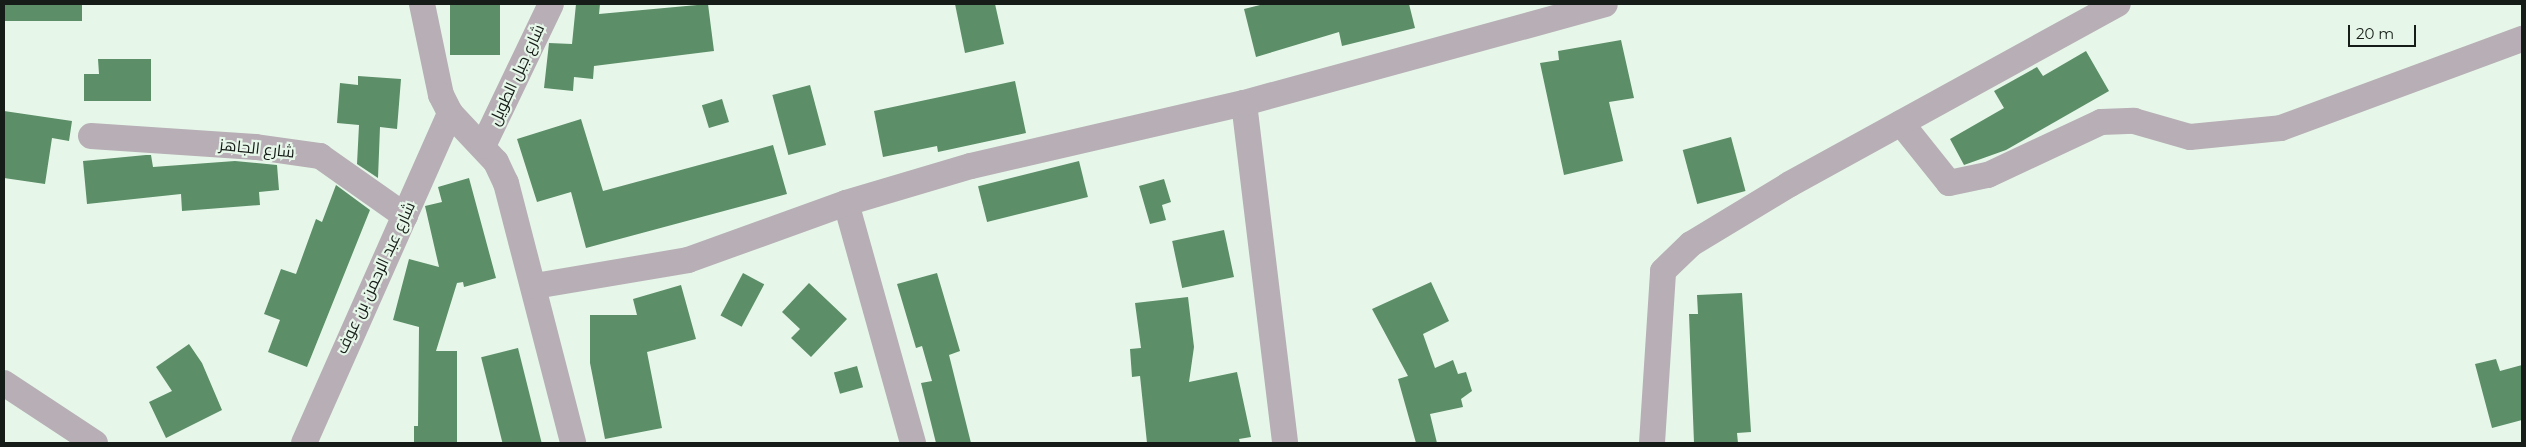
<!DOCTYPE html>
<html>
<head>
<meta charset="utf-8">
<style>
  body { margin:0 }
  #map { position:relative; width:2526px; height:447px; overflow:hidden; background:#e6f7e9; font-family:Montserrat,Cairo,sans-serif }
  div>[style] { position:absolute }
  .building>* { inset:0; background:#5c8e68; transform-origin:0 0 }
  .street>* { height:26px; margin:-13px; padding:0 13px; transform-origin:13px; border-radius:13px; background:#b7afb5 }
  span { translate:-50% -50%; white-space:nowrap; text-align:center; line-height:1.15; -webkit-text-stroke:4.5px #e6f7e9; paint-order:stroke }
  .street-label { font-size:16px; color:#161c17 }
  .frame { position:absolute; inset:0; border:5px solid #161c17; pointer-events:none }
  .scale { position:absolute; left:2348px; top:25px; width:68px; height:22px; box-sizing:border-box; border:2px solid #161c17; border-top:0; padding-left:6px; font-size:15px; line-height:18px; white-space:nowrap; color:#161c17; -webkit-text-stroke:4px #e6f7e9; paint-order:stroke }
</style>
</head>
<body>
<div id="map">
  <div class="building">
    <div style="left:4px;top:4px;width:78px;height:17px"></div>
    <div style="left:450px;top:4px;width:50px;height:51px"></div>
    <div style="clip-path:polygon(576px 4px,600px 4px,599px 14px,708px 4px,714px 51px,594px 66px,593px 79px,574px 77px,573px 91px,544px 88px,549px 43px,572px 44px)"></div>
    <div style="clip-path:polygon(955px 4px,995px 4px,1004px 44px,965px 53px)"></div>
    <div style="clip-path:polygon(1264px 4px,1409px 4px,1415px 28px,1342px 46px,1339px 32px,1256px 57px,1244px 9px)"></div>
    <div style="clip-path:polygon(1621px 40px,1634px 98px,1609px 102px,1623px 161px,1564px 175px,1540px 63px,1559px 60px,1558px 51px)"></div>
    <div style="clip-path:polygon(2086px 51px,2109px 91px,2006px 150px,1964px 165px,1950px 139px,2004px 108px,1994px 91px,2037px 67px,2043px 76px)"></div>
    <div style="clip-path:polygon(98px 59px,151px 59px,151px 101px,84px 101px,84px 74px,99px 74px)"></div>
    <div style="clip-path:polygon(358px 76px,401px 79px,397px 129px,380px 127px,378px 178px,357px 164px,359px 125px,337px 123px,340px 83px,358px 85px)"></div>
    <div style="clip-path:polygon(1015px 81px,1026px 133px,938px 152px,937px 146px,883px 157px,874px 111px)"></div>
    <div style="left:810px;top:85px;width:62px;height:39px;rotate:75deg"></div>
    <div style="left:722px;top:99px;width:24px;height:21px;rotate:73deg"></div>
    <div style="clip-path:polygon(4px 111px,72px 121px,69px 141px,52px 138px,45px 184px,4px 178px)"></div>
    <div style="clip-path:polygon(581px 119px,603px 191px,773px 145px,787px 194px,586px 248px,571px 192px,537px 202px,517px 139px)"></div>
    <div style="left:1731px;top:137px;width:56px;height:50px;rotate:75deg"></div>
    <div style="clip-path:polygon(146px 155px,151px 155px,153px 167px,235px 161px,277px 165px,279px 190px,259px 192px,260px 205px,182px 211px,181px 194px,87px 204px,83px 161px)"></div>
    <div style="left:1079px;top:161px;width:37px;height:104px;rotate:76deg"></div>
    <div style="clip-path:polygon(469px 178px,496px 278px,464px 287px,463px 282px,457px 283px,436px 351px,457px 351px,457px 443px,414px 443px,414px 426px,418px 426px,419px 327px,393px 320px,409px 259px,439px 267px,425px 206px,442px 202px,438px 187px)"></div>
    <div style="clip-path:polygon(1164px 179px,1171px 202px,1162px 205px,1166px 220px,1150px 224px,1139px 186px)"></div>
    <div style="clip-path:polygon(336px 185px,370px 210px,307px 367px,268px 352px,280px 320px,264px 314px,281px 269px,296px 274px,316px 219px,322px 222px)"></div>
    <div style="left:1224px;top:230px;width:48px;height:53px;rotate:78deg"></div>
    <div style="left:743px;top:273px;width:24px;height:48px;rotate:28deg"></div>
    <div style="clip-path:polygon(937px 273px,960px 351px,949px 355px,971px 443px,936px 443px,921px 383px,932px 381px,922px 346px,916px 348px,897px 284px)"></div>
    <div style="clip-path:polygon(1431px 282px,1449px 321px,1423px 334px,1435px 368px,1453px 360px,1458px 374px,1466px 372px,1472px 391px,1461px 399px,1463px 407px,1430px 414px,1437px 443px,1416px 443px,1398px 379px,1408px 376px,1372px 309px)"></div>
    <div style="clip-path:polygon(809px 283px,847px 319px,811px 357px,791px 338px,800px 329px,782px 312px)"></div>
    <div style="clip-path:polygon(681px 285px,696px 339px,647px 352px,662px 428px,605px 439px,590px 363px,590px 315px,637px 315px,633px 299px)"></div>
    <div style="clip-path:polygon(1742px 293px,1751px 432px,1737px 433px,1738px 443px,1694px 443px,1689px 314px,1698px 314px,1697px 295px)"></div>
    <div style="clip-path:polygon(1188px 297px,1194px 347px,1189px 382px,1237px 372px,1251px 437px,1239px 439px,1240px 443px,1147px 443px,1140px 376px,1132px 377px,1130px 349px,1141px 348px,1135px 303px)"></div>
    <div style="clip-path:polygon(189px 344px,202px 363px,222px 410px,166px 438px,149px 402px,172px 391px,156px 367px)"></div>
    <div style="left:518px;top:348px;width:98px;height:38px;rotate:76deg"></div>
    <div style="clip-path:polygon(2496px 359px,2500px 371px,2522px 365px,2522px 420px,2492px 428px,2475px 364px)"></div>
    <div style="left:857px;top:366px;width:22px;height:24px;rotate:74deg"></div>
  </div>
  <div class="street">
    <div style="left:422px;top:4px;width:93px;rotate:78.2deg"></div>
    <div style="left:441px;top:95px;width:20px;rotate:63deg"></div>
    <div style="left:450px;top:113px;width:67px;rotate:46.8deg"></div>
    <div style="left:496px;top:162px;width:23px;rotate:65deg"></div>
    <div style="left:506px;top:183px;width:268px;rotate:75.5deg"></div>
    <div style="left:1244px;top:103px;width:342px;rotate:83.1deg"></div>
    <div style="left:1901px;top:123px;width:77px;rotate:51.3deg"></div>
    <div style="left:1949px;top:183px;width:40px;rotate:-12deg"></div>
    <div style="left:1988px;top:175px;width:125px;rotate:-25.1deg"></div>
    <div style="left:2101px;top:122px;width:33px;rotate:-2deg"></div>
    <div style="left:2134px;top:121px;width:58px;rotate:15.9deg"></div>
    <div style="left:2190px;top:137px;width:91px;rotate:-5.6deg"></div>
    <div style="left:2281px;top:128px;width:257px;rotate:-20.3deg"></div>
    <div style="left:91px;top:136px;width:165px;rotate:3.8deg"></div>
    <div style="left:256px;top:147px;width:65px;rotate:8deg"></div>
    <div style="left:320px;top:156px;width:104px;rotate:35.2deg"></div>
    <div style="left:483px;top:146px;width:157px;rotate:-64.4deg"></div>
    <div style="left:846px;top:203px;width:249px;rotate:74.4deg"></div>
    <div style="left:535px;top:286px;width:155px;rotate:-9.6deg"></div>
    <div style="left:688px;top:260px;width:168px;rotate:-19.8deg"></div>
    <div style="left:846px;top:203px;width:130px;rotate:-16.5deg"></div>
    <div style="left:971px;top:166px;width:280px;rotate:-13deg"></div>
    <div style="left:1244px;top:103px;width:374px;rotate:-15.3deg"></div>
    <div style="left:4px;top:383px;width:109px;rotate:33.4deg"></div>
    <div style="left:304px;top:443px;width:361px;rotate:-66.1deg"></div>
    <div style="left:1652px;top:443px;width:172px;rotate:-86.3deg"></div>
    <div style="left:1663px;top:271px;width:39px;rotate:-44deg"></div>
    <div style="left:1691px;top:244px;width:116px;rotate:-31.2deg"></div>
    <div style="left:1790px;top:184px;width:374px;rotate:-28.8deg"></div>
  </div>
  <div class="street-label">
    <span style="left:517px;top:75px;rotate:-65deg">شارع جبل الطويل</span>
    <span style="left:257px;top:149px;rotate:6deg">شارع الجاهز</span>
    <span style="left:376px;top:278px;rotate:-65deg">شارع عبد الرحمن بن عوف</span>
  </div>
  <div class="frame"></div>
  <div class="scale">20 m</div>
</div>
</body>
</html>
